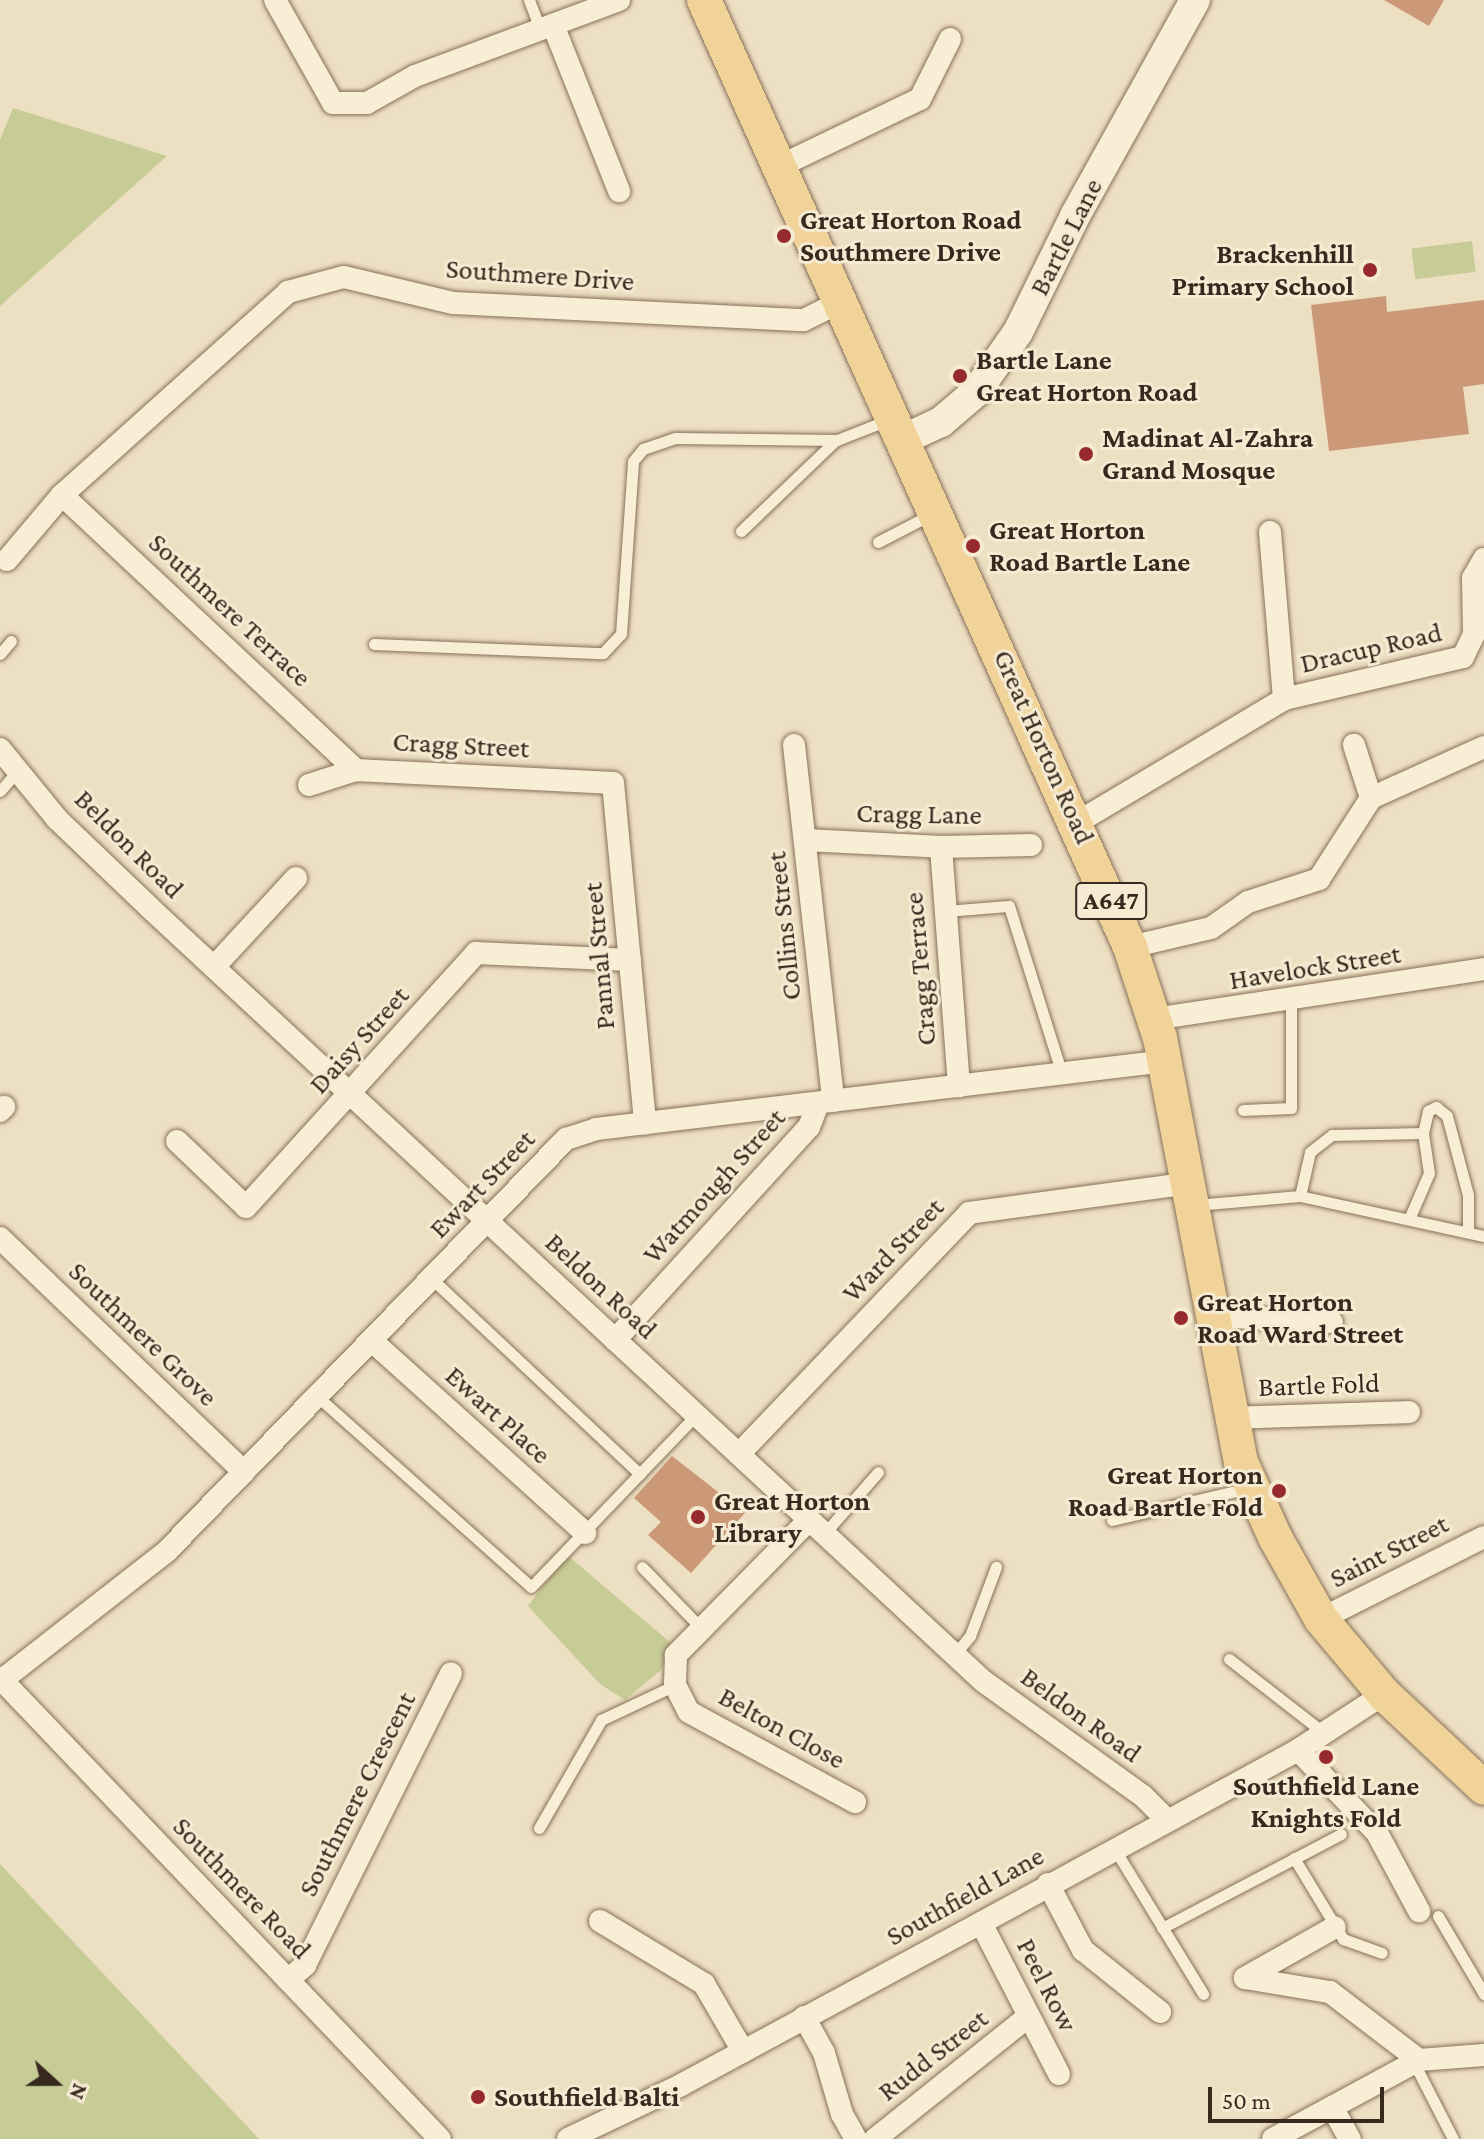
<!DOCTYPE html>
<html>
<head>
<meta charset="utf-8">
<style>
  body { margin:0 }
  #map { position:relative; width:1484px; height:2139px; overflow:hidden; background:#eddfc2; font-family:"Crimson Pro",serif }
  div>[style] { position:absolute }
  .green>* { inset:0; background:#c7cb96; transform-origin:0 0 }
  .building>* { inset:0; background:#cb9878 }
  .roads { filter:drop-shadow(0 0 2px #877059) drop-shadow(0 0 2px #877059) }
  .lane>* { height:11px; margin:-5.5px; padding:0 5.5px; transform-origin:5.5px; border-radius:5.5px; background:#f8edd5 }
  .street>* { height:22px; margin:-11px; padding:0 11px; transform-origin:11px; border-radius:11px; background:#f8edd5 }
  .secondary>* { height:30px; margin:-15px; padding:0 15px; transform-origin:15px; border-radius:15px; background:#f8edd5 }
  .primary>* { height:34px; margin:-17px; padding:0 17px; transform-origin:17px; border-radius:17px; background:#f1d39a }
  .dots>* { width:22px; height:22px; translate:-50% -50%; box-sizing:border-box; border:4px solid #f5ead2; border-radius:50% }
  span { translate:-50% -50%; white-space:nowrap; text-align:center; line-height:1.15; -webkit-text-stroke:6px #f5ead2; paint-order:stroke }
  .shield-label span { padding:2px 6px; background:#f5ead2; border:2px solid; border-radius:6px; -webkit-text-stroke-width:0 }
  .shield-label { font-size:26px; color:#37291e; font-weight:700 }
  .poi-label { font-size:28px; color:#37291e; font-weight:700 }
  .left { translate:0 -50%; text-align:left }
  .right { translate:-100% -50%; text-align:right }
  .street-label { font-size:28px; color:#37291e }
  .north { position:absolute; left:16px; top:2043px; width:80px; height:80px; -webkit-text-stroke:6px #f5ead2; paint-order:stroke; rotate:111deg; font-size:22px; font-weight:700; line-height:32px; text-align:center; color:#37291e }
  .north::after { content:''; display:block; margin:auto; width:28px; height:36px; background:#37291e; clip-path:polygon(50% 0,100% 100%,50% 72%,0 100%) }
  .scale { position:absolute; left:1208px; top:2087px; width:176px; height:36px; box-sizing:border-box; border:4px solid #37291e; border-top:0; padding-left:10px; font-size:24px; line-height:28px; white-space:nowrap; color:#37291e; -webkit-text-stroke:6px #f5ead2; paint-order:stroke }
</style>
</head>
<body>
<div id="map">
  <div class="green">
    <div style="clip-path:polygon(13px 108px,167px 156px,0 306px,0 140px)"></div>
    <div style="left:1472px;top:241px;width:31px;height:61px;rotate:83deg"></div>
    <div style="clip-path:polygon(567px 1555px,671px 1643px,661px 1670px,625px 1700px,600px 1684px,528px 1606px)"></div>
    <div style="clip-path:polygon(0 1864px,259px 2139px,0 2139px)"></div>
  </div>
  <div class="building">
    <div style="clip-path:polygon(1384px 0,1444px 0,1429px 26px)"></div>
    <div style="clip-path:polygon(1386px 296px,1387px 312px,1484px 300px,1484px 384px,1463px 387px,1469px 434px,1329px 451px,1311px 305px)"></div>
    <div style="clip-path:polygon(672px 1456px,745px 1513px,691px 1573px,648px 1535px,661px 1522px,634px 1498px)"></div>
  </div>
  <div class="roads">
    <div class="lane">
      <div style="left:529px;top:0;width:31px;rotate:69deg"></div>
      <div style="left:741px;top:531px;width:132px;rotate:-43.8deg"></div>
      <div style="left:878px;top:542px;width:61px;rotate:-27.4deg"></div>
      <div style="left:374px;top:644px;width:229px;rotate:2.3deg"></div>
      <div style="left:603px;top:653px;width:26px;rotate:-47deg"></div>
      <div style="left:621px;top:634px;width:173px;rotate:-86deg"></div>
      <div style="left:633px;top:461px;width:16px;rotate:-50deg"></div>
      <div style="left:643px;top:449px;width:34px;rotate:-19deg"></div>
      <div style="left:675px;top:438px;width:162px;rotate:0.7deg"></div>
      <div style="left:837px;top:440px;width:55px;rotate:-21.4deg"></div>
      <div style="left:0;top:654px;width:17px;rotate:-50deg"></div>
      <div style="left:0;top:791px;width:28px;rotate:-49deg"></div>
      <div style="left:945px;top:911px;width:64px;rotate:-4.5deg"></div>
      <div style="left:1009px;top:906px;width:176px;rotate:72.5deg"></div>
      <div style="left:1243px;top:1110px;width:48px;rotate:-2.4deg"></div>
      <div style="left:1291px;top:1108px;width:107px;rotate:-90deg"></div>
      <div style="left:1423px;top:1133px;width:23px;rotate:-77deg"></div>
      <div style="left:1428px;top:1111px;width:9px;rotate:-27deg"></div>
      <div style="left:1436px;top:1107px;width:14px;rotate:39deg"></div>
      <div style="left:1447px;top:1116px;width:82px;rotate:75.1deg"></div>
      <div style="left:1468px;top:1195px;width:35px;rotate:90deg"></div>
      <div style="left:1300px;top:1196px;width:45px;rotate:-77.2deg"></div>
      <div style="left:1310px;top:1152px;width:28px;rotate:-38deg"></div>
      <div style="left:1332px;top:1135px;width:91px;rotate:-1.3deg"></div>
      <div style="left:1423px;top:1133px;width:40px;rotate:81.5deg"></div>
      <div style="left:1429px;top:1173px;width:48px;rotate:113.4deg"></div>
      <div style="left:1195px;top:1205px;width:105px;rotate:-4.9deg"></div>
      <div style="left:1300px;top:1196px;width:188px;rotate:12.3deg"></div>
      <div style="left:432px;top:1279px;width:285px;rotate:43.2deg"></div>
      <div style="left:318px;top:1397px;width:285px;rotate:41.7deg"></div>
      <div style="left:531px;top:1587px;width:238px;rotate:-46.2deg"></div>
      <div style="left:1112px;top:1520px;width:140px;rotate:-13.2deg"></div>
      <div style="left:824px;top:1534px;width:82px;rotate:-48.9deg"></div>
      <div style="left:642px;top:1567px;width:86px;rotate:45.9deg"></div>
      <div style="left:954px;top:1655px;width:25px;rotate:-50deg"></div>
      <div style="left:970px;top:1636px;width:74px;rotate:-69.4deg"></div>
      <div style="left:1229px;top:1659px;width:120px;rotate:37.9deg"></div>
      <div style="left:539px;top:1828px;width:125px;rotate:-60.1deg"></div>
      <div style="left:601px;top:1720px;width:82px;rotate:-25.3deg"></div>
      <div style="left:1114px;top:1848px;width:171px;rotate:58.6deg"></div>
      <div style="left:1294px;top:1858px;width:95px;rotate:58.8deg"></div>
      <div style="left:1343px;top:1939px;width:41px;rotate:19.7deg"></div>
      <div style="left:1438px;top:1916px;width:91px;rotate:59.5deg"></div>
      <div style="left:1162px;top:1928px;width:202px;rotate:-27.7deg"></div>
      <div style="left:1414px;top:2063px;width:85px;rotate:62.8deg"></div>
    </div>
    <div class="street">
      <div style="left:275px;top:0;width:118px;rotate:60.6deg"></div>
      <div style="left:333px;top:103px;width:34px"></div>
      <div style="left:367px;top:103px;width:55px;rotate:-29.4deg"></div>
      <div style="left:415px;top:76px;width:218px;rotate:-20.4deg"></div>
      <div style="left:553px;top:25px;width:179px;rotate:68.3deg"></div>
      <div style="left:780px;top:166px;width:155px;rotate:-25.6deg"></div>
      <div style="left:920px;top:99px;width:67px;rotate:-63.4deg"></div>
      <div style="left:62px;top:495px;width:403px;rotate:43.1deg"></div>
      <div style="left:1270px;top:532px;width:168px;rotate:85.2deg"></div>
      <div style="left:7px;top:560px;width:85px;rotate:-49.8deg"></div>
      <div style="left:62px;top:495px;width:304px;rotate:-41.9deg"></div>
      <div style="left:288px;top:292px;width:58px;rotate:-15deg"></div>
      <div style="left:344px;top:277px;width:112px;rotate:13.4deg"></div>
      <div style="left:453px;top:303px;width:351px;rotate:2.8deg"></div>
      <div style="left:804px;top:320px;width:40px;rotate:-26.6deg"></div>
      <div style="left:794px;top:745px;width:358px;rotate:83.7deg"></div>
      <div style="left:0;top:749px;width:90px;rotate:50.8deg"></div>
      <div style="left:57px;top:819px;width:129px;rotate:43.7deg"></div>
      <div style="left:150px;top:908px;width:1136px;rotate:42.86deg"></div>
      <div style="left:983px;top:1681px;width:197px;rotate:35.7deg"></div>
      <div style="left:1143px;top:1796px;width:34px;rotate:45deg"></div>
      <div style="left:309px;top:785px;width:49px;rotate:-17.7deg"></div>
      <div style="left:356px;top:770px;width:257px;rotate:2.9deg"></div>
      <div style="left:613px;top:783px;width:342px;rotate:84.6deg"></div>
      <div style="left:1371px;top:798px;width:124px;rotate:-24.3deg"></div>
      <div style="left:1078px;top:822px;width:240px;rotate:-30.8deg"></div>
      <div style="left:1284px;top:699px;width:184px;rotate:-13.2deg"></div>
      <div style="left:1463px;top:657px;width:25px;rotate:-64deg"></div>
      <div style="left:1474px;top:634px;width:56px;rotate:-91deg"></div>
      <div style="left:1473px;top:578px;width:22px;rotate:-60deg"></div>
      <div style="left:805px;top:840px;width:136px;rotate:2.9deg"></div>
      <div style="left:941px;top:847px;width:90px;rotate:-1.3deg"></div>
      <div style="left:941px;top:847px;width:240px;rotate:85.7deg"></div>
      <div style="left:1130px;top:947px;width:83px;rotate:-13.2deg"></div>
      <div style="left:1211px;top:928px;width:45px;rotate:-35.1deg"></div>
      <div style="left:1248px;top:902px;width:75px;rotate:-17.9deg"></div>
      <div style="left:1319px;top:879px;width:96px;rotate:-57.3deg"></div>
      <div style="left:1371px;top:798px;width:56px;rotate:-107.8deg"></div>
      <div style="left:214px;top:967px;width:121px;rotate:-47.3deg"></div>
      <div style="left:1154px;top:1019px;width:334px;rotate:-8.6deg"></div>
      <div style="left:0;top:1111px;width:6px;rotate:-45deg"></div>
      <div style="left:177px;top:1141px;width:95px;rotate:43.7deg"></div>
      <div style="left:246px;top:1207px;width:343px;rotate:-47.8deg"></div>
      <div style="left:476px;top:953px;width:154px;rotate:2.6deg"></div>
      <div style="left:0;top:1238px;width:338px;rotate:43.8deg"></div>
      <div style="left:1212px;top:1316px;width:120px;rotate:2.9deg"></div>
      <div style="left:615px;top:1340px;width:288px;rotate:-47.7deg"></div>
      <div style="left:809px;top:1127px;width:26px;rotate:-69deg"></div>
      <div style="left:372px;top:1341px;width:287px;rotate:42deg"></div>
      <div style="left:1231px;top:1418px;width:178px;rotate:-1.9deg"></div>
      <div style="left:739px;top:1454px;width:333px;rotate:-46.3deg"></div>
      <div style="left:969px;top:1213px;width:223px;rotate:-7.7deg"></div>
      <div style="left:809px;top:1520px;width:190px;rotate:134.6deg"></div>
      <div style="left:676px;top:1655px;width:30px;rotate:92deg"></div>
      <div style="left:675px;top:1685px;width:30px;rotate:63deg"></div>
      <div style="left:689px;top:1712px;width:189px;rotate:28.5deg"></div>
      <div style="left:1321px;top:1619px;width:182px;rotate:-26.7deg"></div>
      <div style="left:0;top:1678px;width:637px;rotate:46.34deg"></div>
      <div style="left:2px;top:1680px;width:209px;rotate:-38deg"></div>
      <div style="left:167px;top:1551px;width:574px;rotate:-45.92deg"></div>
      <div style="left:566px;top:1139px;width:32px;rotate:-18deg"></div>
      <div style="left:596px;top:1129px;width:573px;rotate:-6.81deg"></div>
      <div style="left:1298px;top:1750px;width:115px;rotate:46.4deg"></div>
      <div style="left:1377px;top:1833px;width:89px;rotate:61.7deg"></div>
      <div style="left:1048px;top:1884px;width:75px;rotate:62.1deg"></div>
      <div style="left:1083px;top:1950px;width:99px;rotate:38.8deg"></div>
      <div style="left:600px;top:1921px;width:122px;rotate:31.2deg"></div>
      <div style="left:704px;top:1984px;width:78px;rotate:59.8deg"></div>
      <div style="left:981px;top:1923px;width:170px;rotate:62.7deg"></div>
      <div style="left:1245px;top:1978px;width:86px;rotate:9.4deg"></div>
      <div style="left:1330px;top:1992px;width:112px;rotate:37.4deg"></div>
      <div style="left:1419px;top:2060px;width:65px;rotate:-4.4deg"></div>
      <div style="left:1245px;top:1978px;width:103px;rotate:-29.5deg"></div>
      <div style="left:288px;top:1980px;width:23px;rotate:-41deg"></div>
      <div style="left:305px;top:1965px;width:326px;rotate:-63.4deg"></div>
      <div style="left:804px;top:2017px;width:41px;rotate:60.9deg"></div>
      <div style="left:824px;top:2053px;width:64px;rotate:73.6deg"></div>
      <div style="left:842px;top:2114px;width:29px;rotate:61deg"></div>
      <div style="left:1332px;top:2107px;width:37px;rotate:61deg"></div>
      <div style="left:568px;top:2139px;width:125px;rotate:-25.5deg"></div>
      <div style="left:681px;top:2085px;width:341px;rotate:-28.4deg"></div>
      <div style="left:981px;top:1923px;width:361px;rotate:-28.6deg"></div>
      <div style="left:1298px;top:1750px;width:103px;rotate:-33.1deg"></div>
      <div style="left:875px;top:2139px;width:196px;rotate:-38.6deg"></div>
      <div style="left:1273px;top:2139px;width:166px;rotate:-28.4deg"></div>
    </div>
    <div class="secondary">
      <div style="left:902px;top:440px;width:43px;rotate:-24.8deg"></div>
      <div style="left:941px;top:422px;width:46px;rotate:-40.6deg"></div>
      <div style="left:976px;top:392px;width:73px;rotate:-55deg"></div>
      <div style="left:1018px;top:332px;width:131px;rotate:-63.8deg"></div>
      <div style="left:1076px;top:214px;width:245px;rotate:-60.9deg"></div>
    </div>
    <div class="primary">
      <div style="left:704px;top:0;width:1038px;rotate:65.78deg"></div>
      <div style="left:1130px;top:947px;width:96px;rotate:71.8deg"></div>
      <div style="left:1160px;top:1038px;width:432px;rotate:79.2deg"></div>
      <div style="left:1241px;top:1462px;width:85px;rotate:65.6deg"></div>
      <div style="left:1276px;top:1539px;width:92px;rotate:60.6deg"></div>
      <div style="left:1321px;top:1619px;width:98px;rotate:50deg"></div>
      <div style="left:1384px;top:1694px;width:137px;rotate:43.2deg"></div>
    </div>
  </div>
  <div class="dots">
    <div style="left:784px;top:236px;background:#962a2e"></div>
    <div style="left:1370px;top:270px;background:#962a2e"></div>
    <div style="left:960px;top:376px;background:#962a2e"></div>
    <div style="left:1086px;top:454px;background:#962a2e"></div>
    <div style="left:973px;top:546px;background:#962a2e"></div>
    <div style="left:1181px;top:1318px;background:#962a2e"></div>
    <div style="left:1279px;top:1491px;background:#962a2e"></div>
    <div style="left:698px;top:1517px;background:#962a2e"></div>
    <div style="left:1326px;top:1757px;background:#962a2e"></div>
    <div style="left:478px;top:2097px;background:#962a2e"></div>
  </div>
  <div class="shield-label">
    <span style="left:1111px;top:901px">A647</span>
  </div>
  <div class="poi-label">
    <span class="left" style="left:800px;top:236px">Great Horton Road<br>Southmere Drive</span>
    <span class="right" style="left:1354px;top:270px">Brackenhill<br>Primary School</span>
    <span class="left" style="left:976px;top:376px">Bartle Lane<br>Great Horton Road</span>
    <span class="left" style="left:1102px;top:454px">Madinat Al-Zahra<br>Grand Mosque</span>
    <span class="left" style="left:989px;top:546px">Great Horton<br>Road Bartle Lane</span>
    <span class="left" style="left:1197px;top:1318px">Great Horton<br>Road Ward Street</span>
    <span class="right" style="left:1263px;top:1491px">Great Horton<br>Road Bartle Fold</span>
    <span class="left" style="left:714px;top:1517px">Great Horton<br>Library</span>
    <span style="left:1326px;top:1802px">Southfield Lane<br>Knights Fold</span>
    <span class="left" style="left:494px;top:2097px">Southfield Balti</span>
  </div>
  <div class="street-label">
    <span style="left:1066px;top:237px;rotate:-63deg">Bartle Lane</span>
    <span style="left:540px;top:275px;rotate:4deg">Southmere Drive</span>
    <span style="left:230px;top:610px;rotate:43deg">Southmere Terrace</span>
    <span style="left:1371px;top:648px;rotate:-13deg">Dracup Road</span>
    <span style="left:461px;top:745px;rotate:3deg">Cragg Street</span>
    <span style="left:1044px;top:747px;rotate:66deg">Great Horton Road</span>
    <span style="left:919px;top:814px;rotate:1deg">Cragg Lane</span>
    <span style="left:129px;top:844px;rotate:45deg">Beldon Road</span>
    <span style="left:784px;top:926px;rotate:-96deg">Collins Street</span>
    <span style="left:599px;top:956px;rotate:-95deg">Pannal Street</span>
    <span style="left:1315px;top:967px;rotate:-9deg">Havelock Street</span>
    <span style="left:920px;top:969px;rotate:-95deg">Cragg Terrace</span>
    <span style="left:359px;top:1040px;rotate:-48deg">Daisy Street</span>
    <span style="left:482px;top:1184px;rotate:-46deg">Ewart Street</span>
    <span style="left:714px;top:1186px;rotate:-48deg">Watmough Street</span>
    <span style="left:893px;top:1250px;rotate:-46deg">Ward Street</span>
    <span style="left:601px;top:1286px;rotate:43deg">Beldon Road</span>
    <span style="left:143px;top:1334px;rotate:44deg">Southmere Grove</span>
    <span style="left:1319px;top:1385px;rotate:-2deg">Bartle Fold</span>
    <span style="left:498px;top:1415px;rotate:42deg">Ewart Place</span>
    <span style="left:1389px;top:1551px;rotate:-27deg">Saint Street</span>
    <span style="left:1081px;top:1715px;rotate:36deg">Beldon Road</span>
    <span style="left:782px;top:1728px;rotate:29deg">Belton Close</span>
    <span style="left:357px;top:1794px;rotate:-63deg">Southmere Crescent</span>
    <span style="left:242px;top:1888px;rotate:46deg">Southmere Road</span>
    <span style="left:965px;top:1896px;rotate:-29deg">Southfield Lane</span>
    <span style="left:1047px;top:1985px;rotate:63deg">Peel Row</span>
    <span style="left:933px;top:2055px;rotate:-38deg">Rudd Street</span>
  </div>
  <div class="north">N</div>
  <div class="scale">50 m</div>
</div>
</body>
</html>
